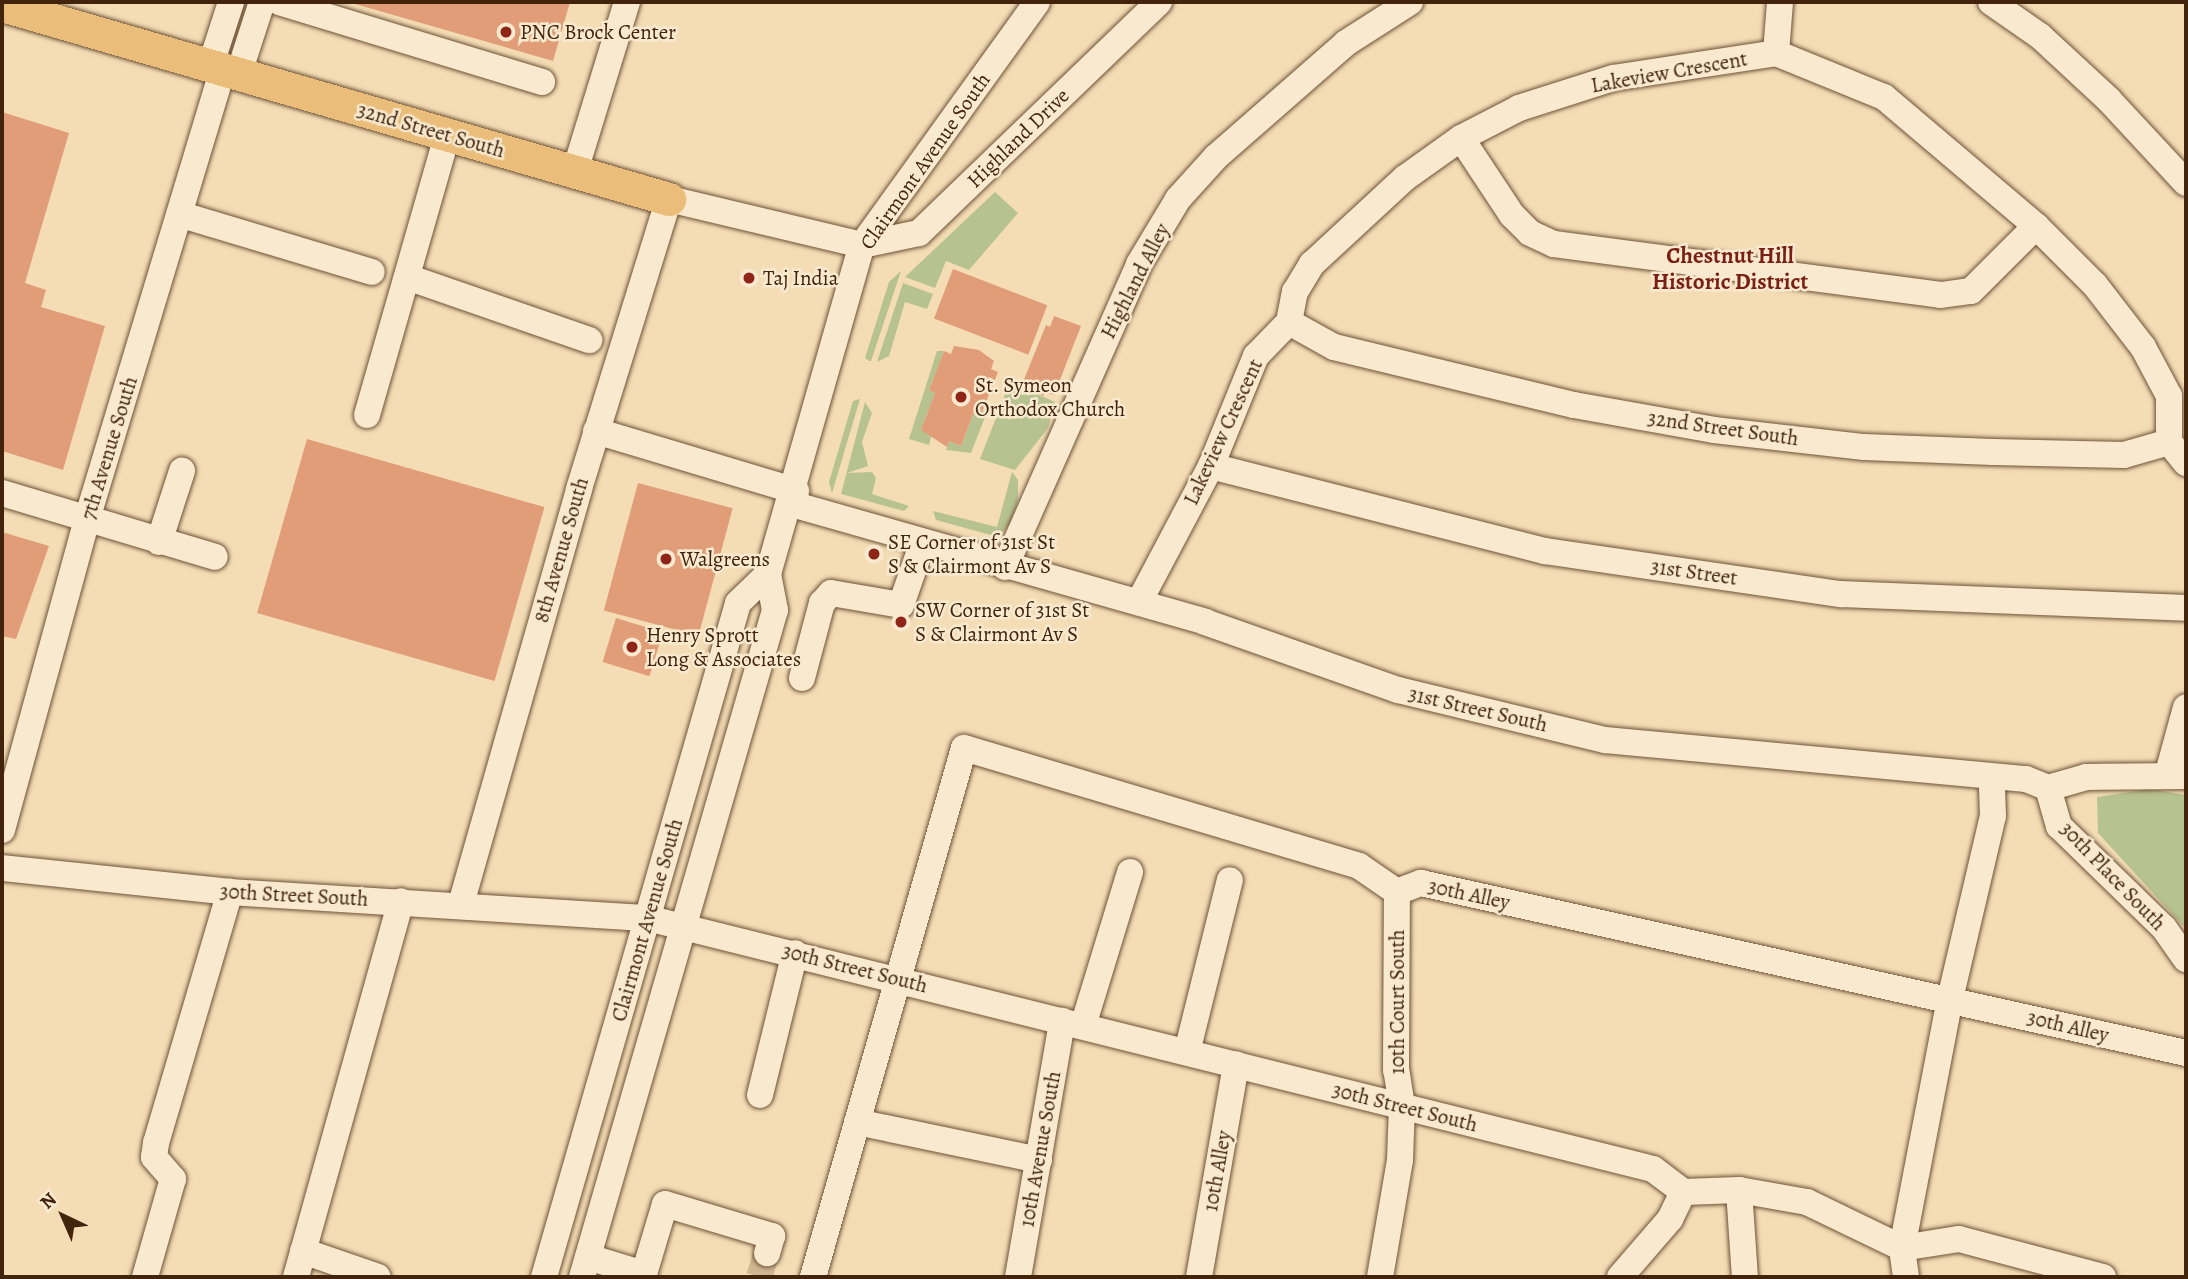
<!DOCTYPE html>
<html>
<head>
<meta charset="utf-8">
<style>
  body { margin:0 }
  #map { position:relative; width:2188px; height:1279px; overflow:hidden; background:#f4ddb5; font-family:Alegreya,serif }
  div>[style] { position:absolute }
  .green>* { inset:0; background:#b7c291 }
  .building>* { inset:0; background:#e09d78; transform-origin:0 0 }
  .minor-tunnel>* { height:26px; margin-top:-13px; transform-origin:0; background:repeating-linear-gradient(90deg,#d0b893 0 26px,transparent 0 39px) }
  .roads { filter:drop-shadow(0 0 2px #6e5237) drop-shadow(0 0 2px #6e5237) }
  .minor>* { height:26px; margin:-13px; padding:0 13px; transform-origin:13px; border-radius:13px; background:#f8e9cf }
  .major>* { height:33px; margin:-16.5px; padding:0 16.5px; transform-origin:16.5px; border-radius:16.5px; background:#eabe7a }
  .dots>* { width:19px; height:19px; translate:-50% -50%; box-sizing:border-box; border:4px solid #f8e9cf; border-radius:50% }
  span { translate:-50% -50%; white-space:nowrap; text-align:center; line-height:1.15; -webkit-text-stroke:5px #f8e9cf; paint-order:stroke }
  .poi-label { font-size:21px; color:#42240d }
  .left { translate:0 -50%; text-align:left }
  .street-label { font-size:21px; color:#42240d }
  .neighbourhood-label { font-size:23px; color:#7a1f14; font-weight:700 }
  .frame { position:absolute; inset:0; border:4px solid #42240d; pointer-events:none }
  .north { position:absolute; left:28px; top:1181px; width:70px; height:70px; -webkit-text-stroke:5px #f8e9cf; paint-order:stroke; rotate:316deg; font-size:19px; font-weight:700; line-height:28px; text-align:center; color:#42240d }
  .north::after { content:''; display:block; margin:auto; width:24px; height:32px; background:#42240d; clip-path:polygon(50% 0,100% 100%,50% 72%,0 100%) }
</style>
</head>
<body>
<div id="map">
  <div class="green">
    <div style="clip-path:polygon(995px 192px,1018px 213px,969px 270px,946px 261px,935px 288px,905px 277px)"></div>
    <div style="clip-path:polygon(901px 271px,871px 361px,869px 361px,865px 358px,889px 282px)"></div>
    <div style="clip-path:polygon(903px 283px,933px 294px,927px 309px,905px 302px,889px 356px,877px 362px)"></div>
    <div style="clip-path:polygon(937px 351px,944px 351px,929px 390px,935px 393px,921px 430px,932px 434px,929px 445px,909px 439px)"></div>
    <div style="clip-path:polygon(1010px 382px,1055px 402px,1048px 428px,1015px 470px,980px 459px)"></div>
    <div style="clip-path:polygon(860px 399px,832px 493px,829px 482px,853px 401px)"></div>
    <div style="clip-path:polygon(865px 402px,872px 413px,862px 442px,868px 466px,847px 473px,872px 472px,876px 478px,872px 494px,909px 506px,904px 511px,841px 494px)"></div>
    <div style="clip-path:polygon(975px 409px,987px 412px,971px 453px,946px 450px,949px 441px,961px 446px)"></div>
    <div style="clip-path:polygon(1012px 472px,1018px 480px,1018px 499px,1011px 523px,998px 537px,936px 520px,933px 511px,997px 527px)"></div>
    <div style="clip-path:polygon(2150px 789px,2186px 795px,2186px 929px,2098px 833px,2097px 797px)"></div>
  </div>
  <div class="building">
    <div style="clip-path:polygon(348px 2px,570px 2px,553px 61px)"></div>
    <div style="clip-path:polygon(2px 112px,69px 133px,25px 283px,46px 290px,41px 307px,105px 326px,63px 470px,2px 451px)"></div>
    <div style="left:953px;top:269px;width:101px;height:53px;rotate:21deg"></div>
    <div style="clip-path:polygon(1054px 316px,1081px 326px,1054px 395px,1045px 392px,1043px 396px,1021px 387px,1046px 325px,1050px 327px)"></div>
    <div style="clip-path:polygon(954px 346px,979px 350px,994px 361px,991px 369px,998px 372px,982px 412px,975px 409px,961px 446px,949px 441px,947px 447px,921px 430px,935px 393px,929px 390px,944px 351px,951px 354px)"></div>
    <div style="left:307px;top:439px;width:247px;height:181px;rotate:16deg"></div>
    <div style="left:638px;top:483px;width:98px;height:132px;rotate:15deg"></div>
    <div style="clip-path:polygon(2px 532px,49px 546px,16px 639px,2px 636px)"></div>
    <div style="left:616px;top:618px;width:49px;height:46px;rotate:17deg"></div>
  </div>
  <div class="minor-tunnel">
    <div style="left:759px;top:1277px;width:25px;rotate:-72deg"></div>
  </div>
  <div class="roads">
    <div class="minor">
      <div style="left:279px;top:2px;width:275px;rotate:16.9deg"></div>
      <div style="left:1991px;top:2px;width:60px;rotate:34.8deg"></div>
      <div style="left:2040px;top:36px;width:94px;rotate:42.8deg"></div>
      <div style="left:2109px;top:100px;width:113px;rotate:47.1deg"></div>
      <div style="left:1776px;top:53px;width:51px;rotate:-85.5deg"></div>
      <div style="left:211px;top:64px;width:65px;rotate:-72.1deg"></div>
      <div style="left:239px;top:73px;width:75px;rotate:-72.1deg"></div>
      <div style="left:1461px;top:138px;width:92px;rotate:56.5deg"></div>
      <div style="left:1512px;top:215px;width:25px;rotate:45deg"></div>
      <div style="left:1530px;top:233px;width:26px;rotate:25deg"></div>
      <div style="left:1554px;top:244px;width:390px;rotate:7.5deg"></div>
      <div style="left:1941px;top:295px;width:30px;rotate:-8deg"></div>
      <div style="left:1971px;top:291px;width:92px;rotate:-45deg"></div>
      <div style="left:575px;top:171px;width:177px;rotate:-72.9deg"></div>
      <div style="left:182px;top:215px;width:198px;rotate:16.7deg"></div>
      <div style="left:407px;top:277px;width:193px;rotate:19.1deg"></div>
      <div style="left:1289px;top:322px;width:51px;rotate:29.1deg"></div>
      <div style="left:1334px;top:347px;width:247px;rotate:13.6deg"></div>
      <div style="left:1574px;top:405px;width:142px;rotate:10.1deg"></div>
      <div style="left:1714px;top:430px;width:151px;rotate:6.5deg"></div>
      <div style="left:1864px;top:447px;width:129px;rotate:2.2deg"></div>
      <div style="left:1993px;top:452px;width:131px;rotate:1.3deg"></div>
      <div style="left:2124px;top:455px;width:47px;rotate:-16.1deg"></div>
      <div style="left:367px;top:415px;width:290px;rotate:-74deg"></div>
      <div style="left:596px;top:431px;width:209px;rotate:16.7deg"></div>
      <div style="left:1211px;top:466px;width:345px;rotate:14.3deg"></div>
      <div style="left:1545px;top:551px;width:299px;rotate:8.3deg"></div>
      <div style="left:1841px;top:594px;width:345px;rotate:2.3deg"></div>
      <div style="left:2px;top:493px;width:222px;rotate:16.7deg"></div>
      <div style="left:792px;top:504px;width:430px;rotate:15.9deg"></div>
      <div style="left:1205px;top:622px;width:205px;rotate:19.4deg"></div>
      <div style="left:1398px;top:690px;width:213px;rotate:13.6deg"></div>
      <div style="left:1605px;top:740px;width:423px;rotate:5.3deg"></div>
      <div style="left:2026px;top:779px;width:24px;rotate:22deg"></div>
      <div style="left:2048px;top:788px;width:40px;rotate:-16deg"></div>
      <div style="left:2086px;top:777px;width:100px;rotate:-0.6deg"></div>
      <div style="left:159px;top:542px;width:75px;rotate:-72.1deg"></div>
      <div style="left:1005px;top:567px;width:331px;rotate:-66.1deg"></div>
      <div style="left:1139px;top:264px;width:76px;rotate:-59deg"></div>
      <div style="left:1178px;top:199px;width:57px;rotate:-47.9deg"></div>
      <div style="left:1216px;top:157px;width:173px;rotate:-41.2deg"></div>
      <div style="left:1346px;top:43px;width:76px;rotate:-32.6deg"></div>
      <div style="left:1139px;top:602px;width:154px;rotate:-62.1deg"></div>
      <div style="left:1211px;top:466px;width:119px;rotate:-67.8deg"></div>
      <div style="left:1256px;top:356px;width:47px;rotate:-45.9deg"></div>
      <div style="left:1289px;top:322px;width:31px;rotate:-79deg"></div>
      <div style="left:1295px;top:292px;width:33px;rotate:-59deg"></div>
      <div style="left:1312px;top:264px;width:127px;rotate:-42.8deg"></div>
      <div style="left:1405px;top:178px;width:69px;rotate:-35.5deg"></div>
      <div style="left:1461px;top:138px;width:65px;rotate:-27.3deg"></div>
      <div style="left:1519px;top:108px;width:99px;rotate:-17.7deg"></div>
      <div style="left:1613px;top:78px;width:165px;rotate:-8.7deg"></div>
      <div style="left:1776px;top:53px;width:117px;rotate:22.2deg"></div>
      <div style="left:1884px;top:97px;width:199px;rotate:40.3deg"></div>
      <div style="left:2036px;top:226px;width:83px;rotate:45deg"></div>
      <div style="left:2095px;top:285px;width:78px;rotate:52.3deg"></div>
      <div style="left:2143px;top:347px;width:55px;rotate:62deg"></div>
      <div style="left:2169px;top:396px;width:46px;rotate:90deg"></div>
      <div style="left:2169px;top:442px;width:27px;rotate:51deg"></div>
      <div style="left:802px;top:678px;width:78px;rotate:-75.1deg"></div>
      <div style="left:822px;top:603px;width:13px;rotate:-48deg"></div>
      <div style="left:831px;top:593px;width:71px;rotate:9.7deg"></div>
      <div style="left:901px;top:605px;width:67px;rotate:-70.8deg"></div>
      <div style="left:2168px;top:773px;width:68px;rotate:-74.7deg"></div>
      <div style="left:2048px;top:788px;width:40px;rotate:74deg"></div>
      <div style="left:2059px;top:826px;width:146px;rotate:44.2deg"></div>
      <div style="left:2164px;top:928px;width:38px;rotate:55deg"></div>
      <div style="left:2px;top:830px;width:322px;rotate:-74.7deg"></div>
      <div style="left:87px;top:519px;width:471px;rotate:-73.2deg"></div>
      <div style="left:2px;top:868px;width:229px;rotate:6deg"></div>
      <div style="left:230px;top:892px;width:418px;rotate:3.6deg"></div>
      <div style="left:647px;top:918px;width:1037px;rotate:14.01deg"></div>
      <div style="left:1653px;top:1169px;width:38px;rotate:37deg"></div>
      <div style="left:461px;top:904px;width:431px;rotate:-74.1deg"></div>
      <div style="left:579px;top:489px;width:304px;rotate:-72.8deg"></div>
      <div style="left:669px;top:199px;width:198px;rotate:13.4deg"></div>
      <div style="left:862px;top:245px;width:58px;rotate:-11.9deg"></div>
      <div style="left:919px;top:233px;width:333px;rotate:-43.9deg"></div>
      <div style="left:1083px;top:1026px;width:161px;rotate:-73deg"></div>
      <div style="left:1187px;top:1052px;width:177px;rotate:-76deg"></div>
      <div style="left:760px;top:1095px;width:146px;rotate:-76.2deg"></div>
      <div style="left:857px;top:1122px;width:186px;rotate:11.8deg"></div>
      <div style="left:1739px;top:1190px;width:87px;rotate:86.1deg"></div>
      <div style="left:1902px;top:1248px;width:58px;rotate:-9deg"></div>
      <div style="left:1959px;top:1239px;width:149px;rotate:14.8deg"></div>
      <div style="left:303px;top:1251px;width:79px;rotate:19.1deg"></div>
      <div style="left:588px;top:1257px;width:59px;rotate:16.9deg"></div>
      <div style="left:644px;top:1274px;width:73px;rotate:-73.3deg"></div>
      <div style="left:665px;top:1204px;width:112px;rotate:16.7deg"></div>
      <div style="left:772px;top:1236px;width:18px;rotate:106deg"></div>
      <div style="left:145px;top:1277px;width:102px;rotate:-74.1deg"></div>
      <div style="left:173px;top:1179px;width:29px;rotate:-131deg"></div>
      <div style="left:154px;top:1157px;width:14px;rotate:-82deg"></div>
      <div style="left:156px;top:1143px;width:262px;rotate:-73.6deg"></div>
      <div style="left:296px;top:1277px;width:390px;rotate:-74.4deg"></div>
      <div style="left:544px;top:1277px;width:701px;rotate:-73.94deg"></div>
      <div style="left:738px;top:603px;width:42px;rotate:-44deg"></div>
      <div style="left:768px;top:574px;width:342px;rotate:-74.1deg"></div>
      <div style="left:862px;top:245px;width:299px;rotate:-54.2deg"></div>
      <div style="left:582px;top:1277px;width:694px;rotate:-73.86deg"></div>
      <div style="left:775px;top:610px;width:37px;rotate:-101deg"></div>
      <div style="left:813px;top:1277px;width:550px;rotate:-74.07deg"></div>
      <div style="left:964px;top:748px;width:412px;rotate:16.6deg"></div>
      <div style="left:1359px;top:866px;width:46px;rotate:34.4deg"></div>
      <div style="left:1397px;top:892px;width:26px;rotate:-21deg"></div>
      <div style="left:1421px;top:883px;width:784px;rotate:12.53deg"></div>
      <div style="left:1018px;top:1277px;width:260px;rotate:-80.2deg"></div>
      <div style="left:1199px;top:1277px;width:216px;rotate:-80.1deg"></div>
      <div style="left:1380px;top:1277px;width:119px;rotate:-80.3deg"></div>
      <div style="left:1400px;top:1160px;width:54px;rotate:-87.9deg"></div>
      <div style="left:1402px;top:1106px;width:36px;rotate:-99deg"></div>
      <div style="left:1396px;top:1070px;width:178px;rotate:-89.7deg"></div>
      <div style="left:1620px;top:1277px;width:77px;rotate:-49.2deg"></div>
      <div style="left:1670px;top:1219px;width:30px;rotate:-64deg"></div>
      <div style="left:1683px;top:1192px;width:56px;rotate:-2deg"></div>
      <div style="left:1739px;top:1190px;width:69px;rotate:10deg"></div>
      <div style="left:1807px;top:1202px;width:106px;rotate:25.8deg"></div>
      <div style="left:1906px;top:1277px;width:29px;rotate:-98deg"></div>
      <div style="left:1902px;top:1248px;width:254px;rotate:-79.1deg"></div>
      <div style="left:1950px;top:999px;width:188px;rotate:-76.8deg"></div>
      <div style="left:1993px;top:816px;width:37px;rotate:-92deg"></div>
    </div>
    <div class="major">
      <div style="left:2px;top:5px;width:695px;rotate:16.22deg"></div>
    </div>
  </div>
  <div class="dots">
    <div style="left:506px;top:32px;background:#8f2418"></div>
    <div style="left:749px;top:278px;background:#8f2418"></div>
    <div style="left:961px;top:397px;background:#8f2418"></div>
    <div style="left:874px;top:554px;background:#8f2418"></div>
    <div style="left:666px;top:559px;background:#8f2418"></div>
    <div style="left:901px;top:622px;background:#8f2418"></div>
    <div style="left:632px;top:647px;background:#8f2418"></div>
  </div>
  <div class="poi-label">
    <span class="left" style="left:520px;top:32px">PNC Brock Center</span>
    <span class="left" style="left:763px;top:278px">Taj India</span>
    <span class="left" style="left:975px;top:397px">St. Symeon<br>Orthodox Church</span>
    <span class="left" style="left:888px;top:554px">SE Corner of 31st St<br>S &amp; Clairmont Av S</span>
    <span class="left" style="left:680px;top:559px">Walgreens</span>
    <span class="left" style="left:915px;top:622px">SW Corner of 31st St<br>S &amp; Clairmont Av S</span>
    <span class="left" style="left:646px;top:647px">Henry Sprott<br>Long &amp; Associates</span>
  </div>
  <div class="street-label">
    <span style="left:1669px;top:72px;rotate:-10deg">Lakeview Crescent</span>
    <span style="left:431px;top:130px;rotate:16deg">32nd Street South</span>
    <span style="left:1018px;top:138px;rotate:-44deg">Highland Drive</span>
    <span style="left:925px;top:161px;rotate:-55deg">Clairmont Avenue South</span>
    <span style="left:1135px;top:281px;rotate:-63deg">Highland Alley</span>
    <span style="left:1723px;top:428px;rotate:8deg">32nd Street South</span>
    <span style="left:1223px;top:432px;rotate:-65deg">Lakeview Crescent</span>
    <span style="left:109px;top:448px;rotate:-73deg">7th Avenue South</span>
    <span style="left:561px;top:550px;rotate:-74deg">8th Avenue South</span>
    <span style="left:1694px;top:572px;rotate:8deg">31st Street</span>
    <span style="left:1478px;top:709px;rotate:13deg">31st Street South</span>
    <span style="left:2113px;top:876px;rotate:46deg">30th Place South</span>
    <span style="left:1469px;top:894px;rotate:12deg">30th Alley</span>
    <span style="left:294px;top:895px;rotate:3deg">30th Street South</span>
    <span style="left:647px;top:920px;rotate:-74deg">Clairmont Avenue South</span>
    <span style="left:855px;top:968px;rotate:14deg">30th Street South</span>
    <span style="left:1397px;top:1002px;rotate:-90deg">10th Court South</span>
    <span style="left:2068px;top:1026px;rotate:13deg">30th Alley</span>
    <span style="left:1405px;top:1107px;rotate:14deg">30th Street South</span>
    <span style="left:1040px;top:1149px;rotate:-80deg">10th Avenue South</span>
    <span style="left:1217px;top:1171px;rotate:-80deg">10th Alley</span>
  </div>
  <div class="neighbourhood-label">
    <span style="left:1730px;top:269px">Chestnut Hill<br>Historic District</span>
  </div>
  <div class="frame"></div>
  <div class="north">N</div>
</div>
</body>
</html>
